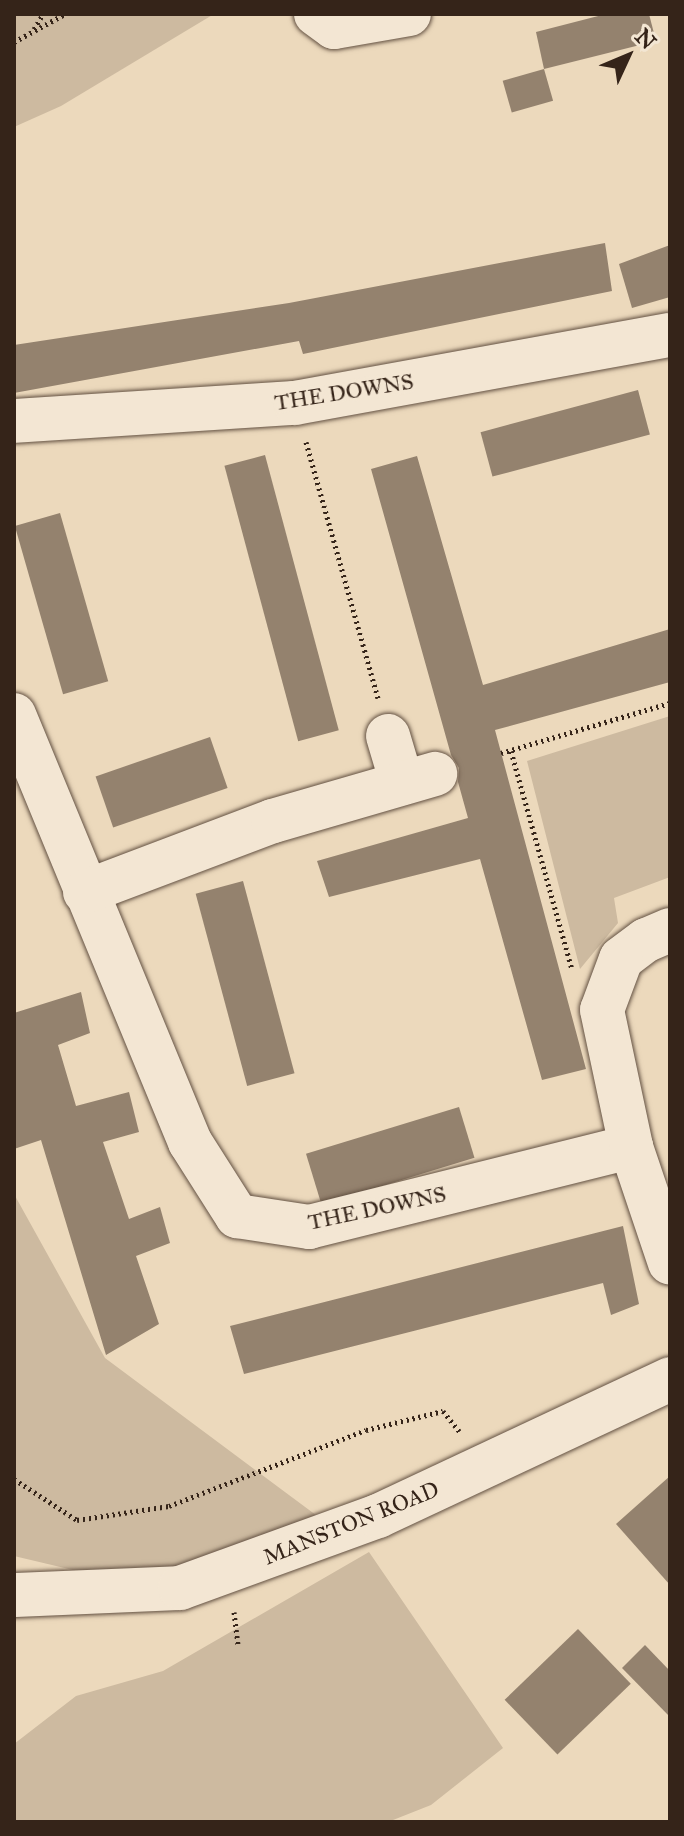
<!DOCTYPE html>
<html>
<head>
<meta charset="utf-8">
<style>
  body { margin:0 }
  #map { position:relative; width:684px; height:1836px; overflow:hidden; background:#ecd9bc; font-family:"IM FELL Great Primer",serif }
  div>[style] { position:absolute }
  .green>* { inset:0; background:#cdbaa0 }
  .building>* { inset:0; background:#94826e; transform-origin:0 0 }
  .path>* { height:5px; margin-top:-2.5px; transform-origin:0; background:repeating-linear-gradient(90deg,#352419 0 2px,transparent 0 6px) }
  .roads { filter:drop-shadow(0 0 2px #635142) drop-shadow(0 0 2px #635142) }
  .minor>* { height:44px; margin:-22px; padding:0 22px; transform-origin:22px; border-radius:22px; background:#f3e6d3 }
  span { translate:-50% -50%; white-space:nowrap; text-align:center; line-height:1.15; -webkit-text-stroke:7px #f3e6d3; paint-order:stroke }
  .street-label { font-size:22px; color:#352419 }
  .frame { position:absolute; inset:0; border:16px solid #352419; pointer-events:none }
  .north { position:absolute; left:588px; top:16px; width:80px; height:80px; -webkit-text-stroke:6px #f3e6d3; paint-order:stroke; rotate:46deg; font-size:22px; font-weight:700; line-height:32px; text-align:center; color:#352419 }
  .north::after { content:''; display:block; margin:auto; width:28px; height:36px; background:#352419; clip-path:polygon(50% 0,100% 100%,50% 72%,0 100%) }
</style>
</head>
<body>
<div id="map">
  <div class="green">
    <div style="clip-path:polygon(14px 14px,214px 14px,61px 106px,14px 127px)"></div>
    <div style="clip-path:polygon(670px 716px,670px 877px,614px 898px,618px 923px,580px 969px,527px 761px)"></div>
    <div style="clip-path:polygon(14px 1194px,105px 1358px,332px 1527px,189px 1574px,73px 1570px,14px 1556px)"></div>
    <div style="clip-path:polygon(369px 1552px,503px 1748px,431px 1805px,388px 1822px,14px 1822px,14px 1744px,76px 1696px,163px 1671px)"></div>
  </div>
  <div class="building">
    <div style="clip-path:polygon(606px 14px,649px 14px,656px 41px,544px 69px,536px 32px)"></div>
    <div style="left:544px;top:69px;width:33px;height:43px;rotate:74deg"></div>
    <div style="clip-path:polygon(605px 243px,612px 291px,303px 354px,299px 341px,14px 393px,14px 345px,289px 303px)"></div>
    <div style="clip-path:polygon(670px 245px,670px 297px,632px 308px,619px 264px)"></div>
    <div style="left:638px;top:390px;width:46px;height:163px;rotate:75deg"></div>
    <div style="left:265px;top:455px;width:285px;height:42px;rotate:75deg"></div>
    <div style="clip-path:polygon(417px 456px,483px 685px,670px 629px,670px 682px,495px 730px,586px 1069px,542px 1080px,480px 859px,329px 897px,317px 861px,468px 818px,458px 782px,459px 768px,451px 755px,371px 469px)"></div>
    <div style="left:60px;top:513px;width:175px;height:47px;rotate:74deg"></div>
    <div style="left:210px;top:737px;width:54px;height:121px;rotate:71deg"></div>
    <div style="left:243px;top:881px;width:199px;height:49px;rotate:75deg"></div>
    <div style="clip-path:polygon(81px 992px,90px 1033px,58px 1045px,76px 1106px,129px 1092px,139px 1132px,103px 1142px,129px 1219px,160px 1207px,170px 1243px,136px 1256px,159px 1324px,106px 1355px,41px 1140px,14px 1149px,14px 1013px)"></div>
    <div style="left:459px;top:1107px;width:53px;height:160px;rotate:73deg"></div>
    <div style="clip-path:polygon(623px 1226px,639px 1304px,611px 1315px,603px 1283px,244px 1374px,230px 1326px)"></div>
    <div style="clip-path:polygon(670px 1476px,670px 1585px,616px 1524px)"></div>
    <div style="left:578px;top:1629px;width:76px;height:102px;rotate:46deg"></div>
    <div style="clip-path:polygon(645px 1645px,670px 1671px,670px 1717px,622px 1668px)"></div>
  </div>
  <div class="path">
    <div style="left:34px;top:29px;width:17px;rotate:-59deg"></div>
    <div style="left:14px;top:42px;width:58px;rotate:-28.8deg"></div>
    <div style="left:306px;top:442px;width:266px;rotate:74.3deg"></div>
    <div style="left:511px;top:751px;width:226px;rotate:74.4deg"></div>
    <div style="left:501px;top:753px;width:176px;rotate:-16.5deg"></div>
    <div style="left:14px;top:1479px;width:75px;rotate:33.1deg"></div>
    <div style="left:77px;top:1520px;width:93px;rotate:-8.7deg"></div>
    <div style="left:169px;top:1506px;width:211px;rotate:-21.1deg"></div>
    <div style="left:366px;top:1430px;width:79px;rotate:-13.9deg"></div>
    <div style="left:443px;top:1411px;width:26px;rotate:51deg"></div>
    <div style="left:234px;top:1612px;width:35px;rotate:83deg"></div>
  </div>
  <div class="roads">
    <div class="minor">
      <div style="left:316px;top:14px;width:22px;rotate:36deg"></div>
      <div style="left:334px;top:27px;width:76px;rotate:-9.8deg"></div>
      <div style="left:14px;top:421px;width:282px;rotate:-3.7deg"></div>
      <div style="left:295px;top:403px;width:381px;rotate:-10.3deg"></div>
      <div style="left:14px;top:715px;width:462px;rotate:67.6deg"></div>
      <div style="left:190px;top:1142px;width:88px;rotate:57.6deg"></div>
      <div style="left:237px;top:1216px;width:73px;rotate:8.7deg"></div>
      <div style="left:309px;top:1227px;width:332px;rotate:-14deg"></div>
      <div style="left:388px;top:736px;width:49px;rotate:73.4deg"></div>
      <div style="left:85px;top:892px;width:201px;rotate:-20.7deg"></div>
      <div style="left:273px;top:821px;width:169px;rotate:-16.2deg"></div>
      <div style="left:670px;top:930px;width:26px;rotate:157deg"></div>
      <div style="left:646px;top:940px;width:31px;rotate:143deg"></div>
      <div style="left:621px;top:959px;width:54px;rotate:110.4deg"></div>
      <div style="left:602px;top:1010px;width:140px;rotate:78deg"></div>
      <div style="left:631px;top:1147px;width:122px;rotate:71.4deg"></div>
      <div style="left:14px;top:1595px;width:166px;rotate:-2.4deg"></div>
      <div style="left:180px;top:1588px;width:211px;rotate:-20deg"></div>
      <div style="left:378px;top:1516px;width:323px;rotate:-25.1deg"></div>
    </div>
  </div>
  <div class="street-label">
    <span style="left:344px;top:392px;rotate:-9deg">THE DOWNS</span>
    <span style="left:377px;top:1208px;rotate:-12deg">THE DOWNS</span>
    <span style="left:351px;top:1523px;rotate:-22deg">MANSTON ROAD</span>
  </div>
  <div class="frame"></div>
  <div class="north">N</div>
</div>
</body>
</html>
